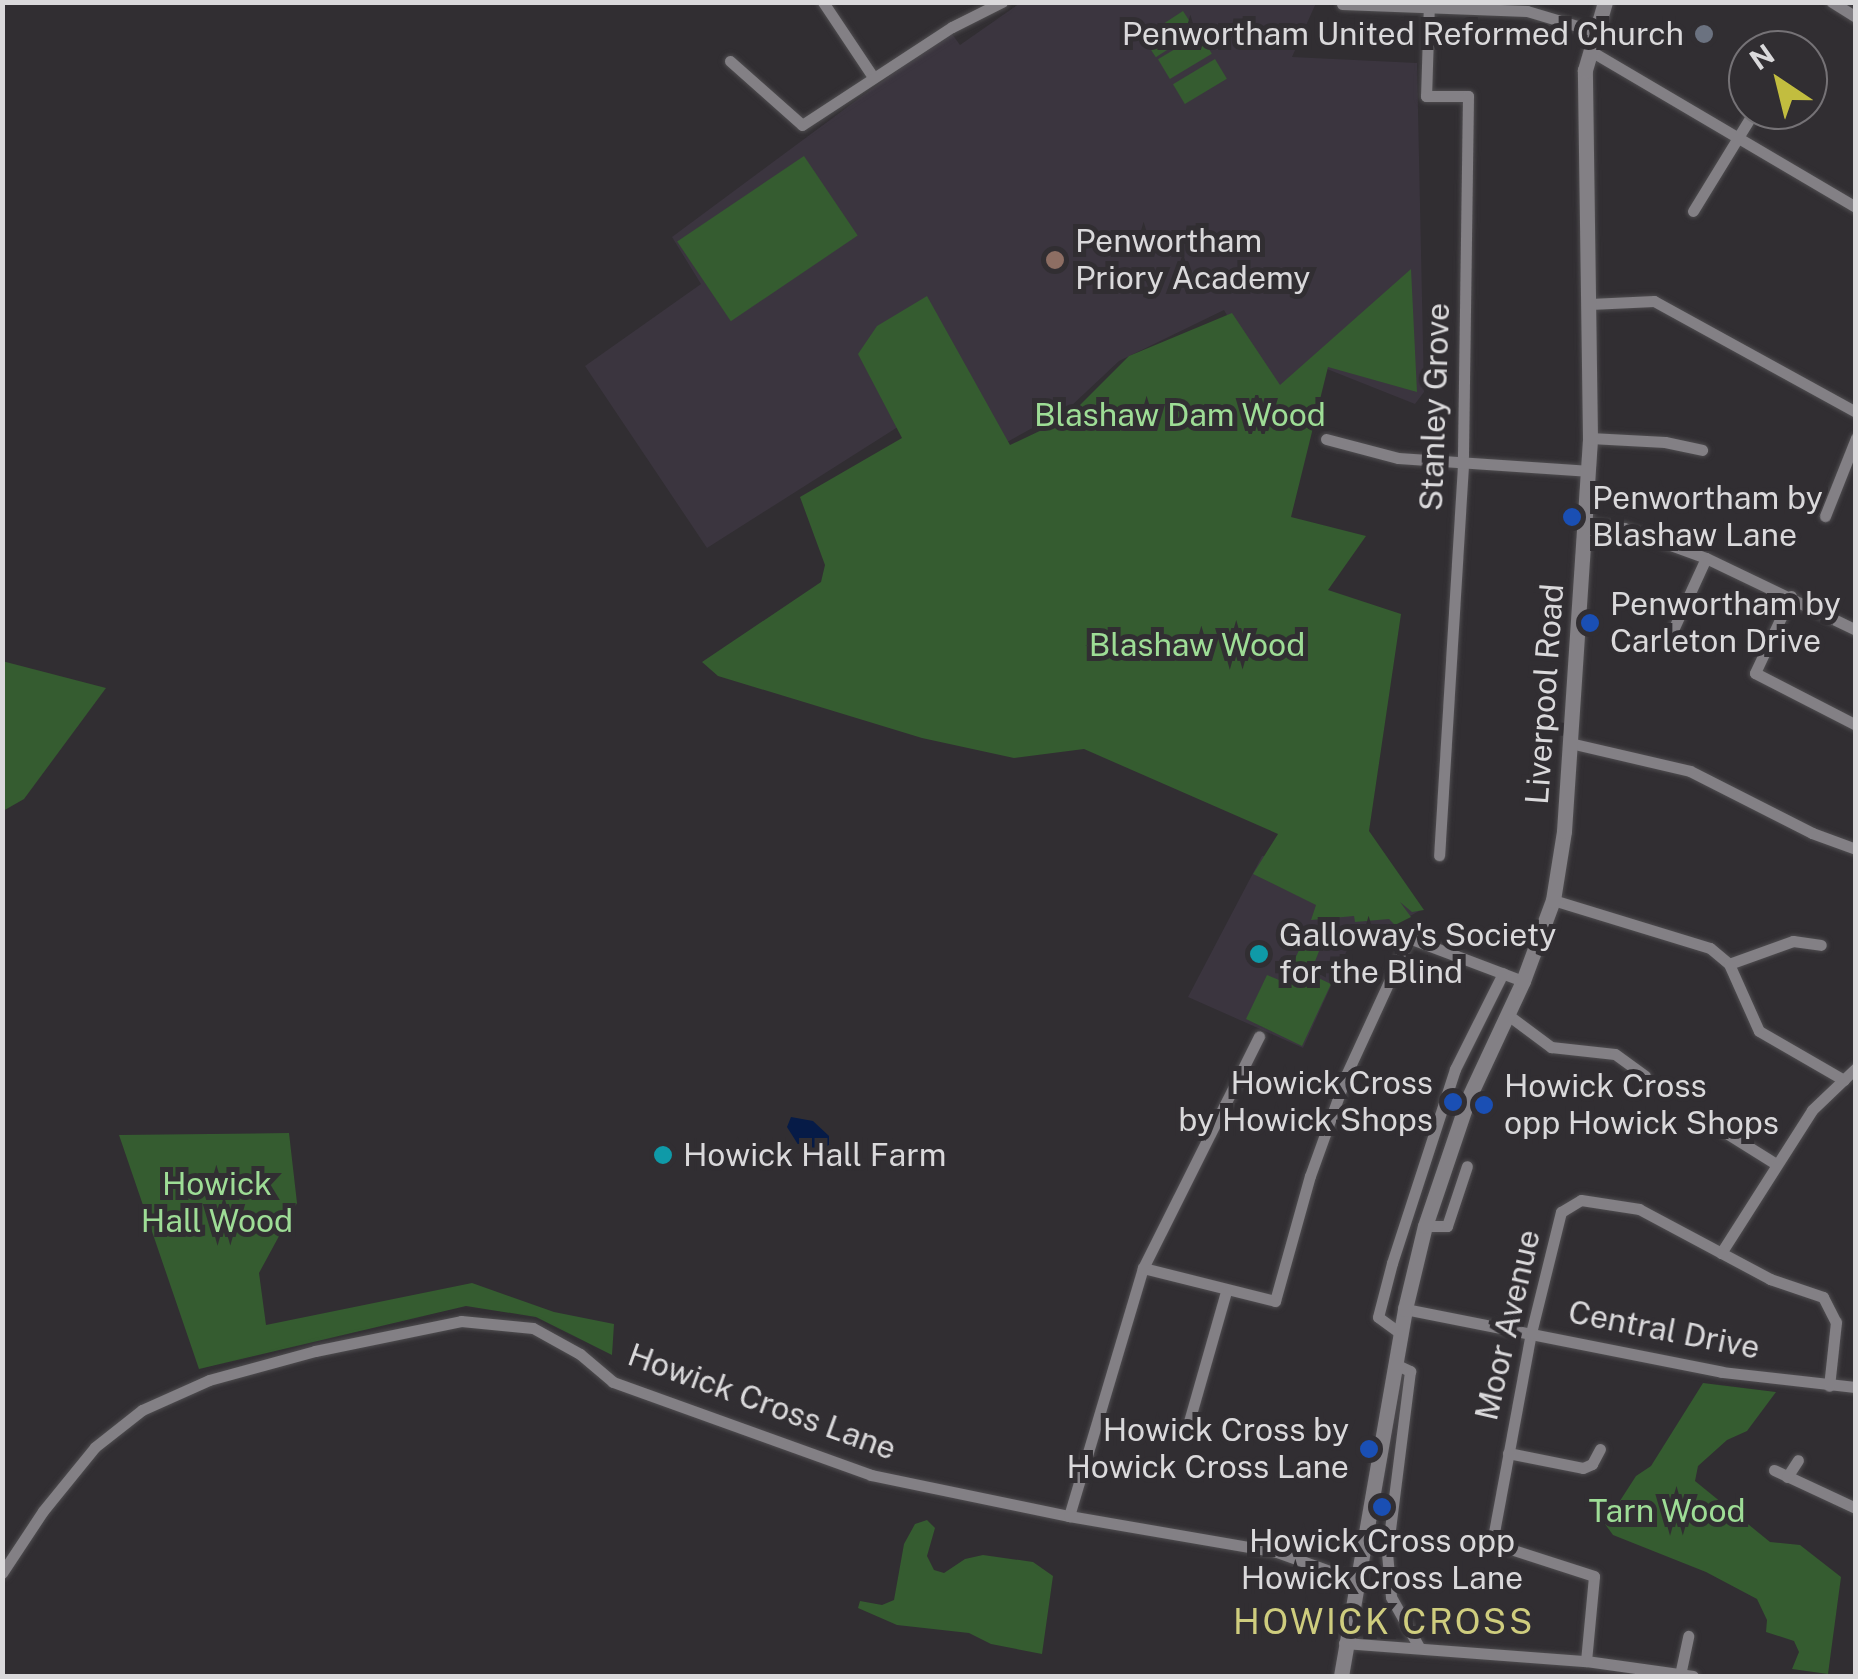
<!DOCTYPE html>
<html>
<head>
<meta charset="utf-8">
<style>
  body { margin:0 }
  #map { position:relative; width:1858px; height:1679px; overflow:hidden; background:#312e32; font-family:"Public Sans",sans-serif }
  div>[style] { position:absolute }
  .built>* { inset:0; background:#3b353f }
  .green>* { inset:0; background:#355c30; transform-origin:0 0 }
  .water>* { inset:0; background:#061b47 }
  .roads { filter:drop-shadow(0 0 2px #4f4d50) drop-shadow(0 0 2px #4f4d50) }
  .street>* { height:11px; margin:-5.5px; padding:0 5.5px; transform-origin:5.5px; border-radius:5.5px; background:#838085 }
  .secondary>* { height:15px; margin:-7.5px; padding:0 7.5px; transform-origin:7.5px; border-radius:7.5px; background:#838085 }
  .dots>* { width:28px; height:28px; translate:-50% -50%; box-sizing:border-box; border:5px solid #312e32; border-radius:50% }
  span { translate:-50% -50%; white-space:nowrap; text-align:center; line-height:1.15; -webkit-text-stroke:10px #312e32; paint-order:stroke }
  .poi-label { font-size:32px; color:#dad9db }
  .right { translate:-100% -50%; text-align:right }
  .left { translate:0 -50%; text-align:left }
  .street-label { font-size:32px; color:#dad9db }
  .park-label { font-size:32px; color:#9edd96 }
  .neighbourhood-label { font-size:35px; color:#cfcd7e; letter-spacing:2.5px }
  .frame { position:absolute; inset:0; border:5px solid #dad9db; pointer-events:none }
  .north { position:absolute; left:1728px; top:30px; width:100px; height:100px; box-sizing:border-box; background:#312e32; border:2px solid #757276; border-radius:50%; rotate:325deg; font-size:28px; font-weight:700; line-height:40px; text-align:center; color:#dad9db }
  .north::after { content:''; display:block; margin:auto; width:35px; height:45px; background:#c2bd3f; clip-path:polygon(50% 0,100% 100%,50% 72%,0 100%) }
</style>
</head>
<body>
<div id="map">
  <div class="built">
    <div style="clip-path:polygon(1020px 3px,1316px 3px,1292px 57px,1417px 63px,1424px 392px,1415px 404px,1327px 369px,1281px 411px,1224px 310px,1119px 361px,1069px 408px,998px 447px,964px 385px,707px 548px,585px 366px,701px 284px,672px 237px,950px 31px,960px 45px)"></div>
    <div style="clip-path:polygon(1262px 856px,1382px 858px,1419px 911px,1380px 933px,1353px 937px,1303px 1048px,1188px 997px)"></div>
  </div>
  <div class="green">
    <div style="left:1183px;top:11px;width:24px;height:48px;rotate:57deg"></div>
    <div style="left:1200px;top:34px;width:23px;height:49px;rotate:59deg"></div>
    <div style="left:1215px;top:59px;width:23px;height:49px;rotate:59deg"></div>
    <div style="left:804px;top:156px;width:96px;height:153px;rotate:56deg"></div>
    <div style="clip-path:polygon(1411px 269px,1417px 392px,1328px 367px,1291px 517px,1366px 536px,1328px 590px,1401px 614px,1369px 831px,1424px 910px,1412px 912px,1400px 902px,1411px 917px,1395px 925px,1389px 919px,1355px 922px,1354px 916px,1311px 920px,1316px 905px,1253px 874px,1278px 834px,1084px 749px,1014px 758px,922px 738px,718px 676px,702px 662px,821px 582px,825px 565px,800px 497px,902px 438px,858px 354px,877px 326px,927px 296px,1010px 445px,1067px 418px,1129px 356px,1232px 313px,1280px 385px)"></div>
    <div style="clip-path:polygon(2px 661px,106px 688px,24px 799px,3px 811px)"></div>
    <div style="clip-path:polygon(1312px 936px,1323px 941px,1310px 974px,1331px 984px,1302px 1046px,1246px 1019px,1267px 975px,1284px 982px,1301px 946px)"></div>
    <div style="clip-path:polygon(289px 1133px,297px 1203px,259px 1273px,266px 1325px,472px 1283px,554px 1312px,614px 1324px,612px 1355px,536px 1317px,466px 1306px,199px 1369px,119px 1135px)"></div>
    <div style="clip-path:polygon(1703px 1383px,1776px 1392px,1747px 1431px,1727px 1440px,1698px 1466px,1695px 1481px,1770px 1542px,1800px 1545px,1841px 1577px,1828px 1674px,1792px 1669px,1799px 1652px,1794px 1641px,1766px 1632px,1767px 1620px,1757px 1599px,1706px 1572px,1613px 1535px,1605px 1524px,1636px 1476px,1651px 1466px)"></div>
    <div style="clip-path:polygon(927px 1520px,935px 1528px,927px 1556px,934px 1570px,944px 1573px,965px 1559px,983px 1555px,1033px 1562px,1053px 1576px,1042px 1654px,991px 1644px,969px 1633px,897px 1625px,858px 1608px,860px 1601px,882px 1605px,894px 1600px,904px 1544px,915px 1524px)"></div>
  </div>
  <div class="water">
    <div style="clip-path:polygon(791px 1117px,813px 1121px,829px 1136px,829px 1147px,816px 1159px,804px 1154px,787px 1127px)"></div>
  </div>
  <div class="roads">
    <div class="street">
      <div style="left:823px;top:2px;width:90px;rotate:56.3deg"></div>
      <div style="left:1429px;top:2px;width:94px;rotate:91.8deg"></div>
      <div style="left:1426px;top:96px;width:42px"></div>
      <div style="left:1468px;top:96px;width:369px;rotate:90.8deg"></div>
      <div style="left:1463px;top:465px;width:391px;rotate:93.5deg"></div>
      <div style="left:1832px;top:2px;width:28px;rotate:32deg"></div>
      <div style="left:1342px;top:4px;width:185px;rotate:2.2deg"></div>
      <div style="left:1527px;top:11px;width:70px;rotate:16.6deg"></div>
      <div style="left:1589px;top:50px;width:310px;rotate:30.5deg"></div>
      <div style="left:730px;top:61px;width:96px;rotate:41.6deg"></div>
      <div style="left:802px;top:125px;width:179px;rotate:-33.2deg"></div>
      <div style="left:952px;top:27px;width:56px;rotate:-26.6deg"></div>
      <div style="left:1693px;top:211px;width:119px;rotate:-58.5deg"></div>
      <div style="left:1590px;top:304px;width:64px;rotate:-2.7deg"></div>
      <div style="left:1654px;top:301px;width:230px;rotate:28.8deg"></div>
      <div style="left:1590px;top:438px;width:75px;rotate:3.1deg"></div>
      <div style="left:1665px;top:442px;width:38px;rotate:12deg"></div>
      <div style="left:1326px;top:439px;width:74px;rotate:14.8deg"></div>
      <div style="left:1398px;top:458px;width:189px;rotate:3.9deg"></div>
      <div style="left:1825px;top:516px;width:84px;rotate:-68.3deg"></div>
      <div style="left:1583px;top:523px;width:41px;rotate:7deg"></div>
      <div style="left:1624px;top:528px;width:87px;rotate:20.1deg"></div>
      <div style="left:1706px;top:558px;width:166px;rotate:25.6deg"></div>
      <div style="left:1791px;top:596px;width:85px;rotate:115.1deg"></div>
      <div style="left:1755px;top:673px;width:114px;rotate:27.2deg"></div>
      <div style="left:1673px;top:630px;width:79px;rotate:-65.4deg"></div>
      <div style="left:1570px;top:743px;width:123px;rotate:13.1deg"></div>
      <div style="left:1690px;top:771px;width:137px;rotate:26.9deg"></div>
      <div style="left:1812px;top:833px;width:47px;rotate:20deg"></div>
      <div style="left:1553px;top:900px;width:164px;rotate:17deg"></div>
      <div style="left:1710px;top:948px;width:25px;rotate:40deg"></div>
      <div style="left:1729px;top:964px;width:73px;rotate:65.9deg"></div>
      <div style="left:1759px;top:1031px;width:98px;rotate:30deg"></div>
      <div style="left:1729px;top:964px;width:68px;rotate:-19.8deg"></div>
      <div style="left:1793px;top:941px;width:28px;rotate:8deg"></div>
      <div style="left:1508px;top:1015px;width:54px;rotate:36.7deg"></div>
      <div style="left:1551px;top:1047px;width:64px;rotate:6.2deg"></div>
      <div style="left:1615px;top:1054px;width:37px;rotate:36deg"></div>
      <div style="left:1720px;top:1129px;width:66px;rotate:32deg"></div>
      <div style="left:1425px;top:1226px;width:22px"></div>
      <div style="left:1447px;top:1226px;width:63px;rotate:-71.6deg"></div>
      <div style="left:1721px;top:1253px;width:169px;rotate:-57.5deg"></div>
      <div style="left:1812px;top:1110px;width:61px;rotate:-43.7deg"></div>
      <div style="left:1143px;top:1268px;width:136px;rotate:14deg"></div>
      <div style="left:1275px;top:1301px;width:130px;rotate:-74.4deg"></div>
      <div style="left:1310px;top:1176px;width:109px;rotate:-70.2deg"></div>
      <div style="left:1347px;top:1073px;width:149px;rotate:-65.3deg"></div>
      <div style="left:1409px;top:938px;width:122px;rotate:20.7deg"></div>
      <div style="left:1405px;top:1309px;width:323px;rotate:11.2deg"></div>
      <div style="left:1722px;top:1372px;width:135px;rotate:6.4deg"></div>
      <div style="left:1400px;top:1333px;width:27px;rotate:-144deg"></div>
      <div style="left:1378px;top:1317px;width:56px;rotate:-75.5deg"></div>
      <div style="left:1392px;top:1263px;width:204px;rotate:-72deg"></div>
      <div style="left:1455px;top:1069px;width:107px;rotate:-63.4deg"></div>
      <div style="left:1395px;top:1364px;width:17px;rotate:25deg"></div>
      <div style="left:1410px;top:1371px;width:183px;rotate:97.2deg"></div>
      <div style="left:1387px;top:1553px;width:44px;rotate:84.8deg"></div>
      <div style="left:1391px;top:1597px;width:57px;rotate:60.8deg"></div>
      <div style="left:1186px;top:1432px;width:146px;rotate:-74.1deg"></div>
      <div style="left:1508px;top:1453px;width:76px;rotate:11.3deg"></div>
      <div style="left:1583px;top:1468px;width:10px;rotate:-24deg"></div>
      <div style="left:1592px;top:1464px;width:17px;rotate:-62deg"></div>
      <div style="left:1774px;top:1470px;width:90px;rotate:24.9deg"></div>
      <div style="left:1787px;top:1477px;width:20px;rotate:-57deg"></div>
      <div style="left:1069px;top:1516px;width:259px;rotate:-73.4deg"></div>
      <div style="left:1143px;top:1268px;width:259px;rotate:-63.4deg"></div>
      <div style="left:2px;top:1573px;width:74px;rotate:-56.5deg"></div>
      <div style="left:43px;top:1511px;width:82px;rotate:-50.9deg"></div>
      <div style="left:95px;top:1447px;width:60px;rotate:-38.2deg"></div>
      <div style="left:142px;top:1410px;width:73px;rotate:-24.1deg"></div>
      <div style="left:209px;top:1380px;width:110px;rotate:-15.3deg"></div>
      <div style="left:315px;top:1351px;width:149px;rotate:-11.6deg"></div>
      <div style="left:461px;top:1321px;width:72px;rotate:5.6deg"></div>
      <div style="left:533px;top:1328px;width:54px;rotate:29deg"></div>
      <div style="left:580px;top:1354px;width:43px;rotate:40.3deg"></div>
      <div style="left:613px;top:1382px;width:274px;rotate:19.8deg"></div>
      <div style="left:871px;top:1475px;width:202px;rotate:11.7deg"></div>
      <div style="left:1069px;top:1516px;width:211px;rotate:9.8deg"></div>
      <div style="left:1277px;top:1552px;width:85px;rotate:19.9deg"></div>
      <div style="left:1344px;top:1643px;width:243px;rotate:4.3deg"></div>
      <div style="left:1586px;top:1661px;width:108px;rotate:8deg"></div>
      <div style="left:1586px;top:1661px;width:85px;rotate:-84.6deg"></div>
      <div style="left:1594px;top:1576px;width:107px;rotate:-162.1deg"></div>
      <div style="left:1492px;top:1543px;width:214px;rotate:-79.5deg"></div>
      <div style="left:1531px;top:1333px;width:125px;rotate:-76.1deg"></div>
      <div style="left:1561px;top:1212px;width:23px;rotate:-31deg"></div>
      <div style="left:1581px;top:1200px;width:59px;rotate:8.8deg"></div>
      <div style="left:1639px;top:1209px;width:149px;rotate:28.1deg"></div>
      <div style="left:1770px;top:1279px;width:56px;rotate:18.8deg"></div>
      <div style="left:1823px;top:1297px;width:28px;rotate:63deg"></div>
      <div style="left:1836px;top:1322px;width:64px;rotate:96.2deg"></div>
      <div style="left:1680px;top:1675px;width:40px;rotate:-78deg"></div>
    </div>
    <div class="secondary">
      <div style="left:1341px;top:1676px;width:373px;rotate:-80.1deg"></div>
      <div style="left:1405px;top:1309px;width:85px;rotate:-76.5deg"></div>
      <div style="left:1425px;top:1226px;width:134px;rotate:-71.3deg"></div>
      <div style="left:1468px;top:1099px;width:130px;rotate:-65deg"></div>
      <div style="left:1523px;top:981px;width:86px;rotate:-69.7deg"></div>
      <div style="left:1553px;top:900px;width:70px;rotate:-80.9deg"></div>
      <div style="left:1564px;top:831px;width:394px;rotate:-86.2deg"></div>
      <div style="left:1590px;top:438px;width:368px;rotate:-90.8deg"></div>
      <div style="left:1585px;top:70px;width:71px;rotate:-73.6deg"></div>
    </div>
  </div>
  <div class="dots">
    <div style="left:1704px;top:34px;background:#6b7280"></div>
    <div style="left:1055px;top:260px;background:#8d6e63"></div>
    <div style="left:1572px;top:517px;background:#1a4fb4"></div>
    <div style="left:1590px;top:623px;background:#1a4fb4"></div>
    <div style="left:1259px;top:954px;background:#0f9aa8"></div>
    <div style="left:1453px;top:1102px;background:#1a4fb4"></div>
    <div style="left:1484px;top:1105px;background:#1a4fb4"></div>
    <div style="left:663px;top:1155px;background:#0f9aa8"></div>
    <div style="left:1369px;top:1449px;background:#1a4fb4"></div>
    <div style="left:1382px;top:1507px;background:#1a4fb4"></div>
  </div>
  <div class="poi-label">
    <span class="right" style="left:1684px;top:34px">Penwortham United Reformed Church</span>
    <span class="left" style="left:1075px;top:260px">Penwortham<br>Priory Academy</span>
    <span class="left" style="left:1592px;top:517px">Penwortham by<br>Blashaw Lane</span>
    <span class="left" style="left:1610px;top:623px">Penwortham by<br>Carleton Drive</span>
    <span class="left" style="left:1279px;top:954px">Galloway's Society<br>for the Blind</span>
    <span class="right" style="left:1433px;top:1102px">Howick Cross<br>by Howick Shops</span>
    <span class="left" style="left:1504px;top:1105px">Howick Cross<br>opp Howick Shops</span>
    <span class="left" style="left:683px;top:1155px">Howick Hall Farm</span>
    <span class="right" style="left:1349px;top:1449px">Howick Cross by<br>Howick Cross Lane</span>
    <span style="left:1382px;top:1560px">Howick Cross opp<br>Howick Cross Lane</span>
  </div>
  <div class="street-label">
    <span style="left:1435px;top:407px;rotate:-88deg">Stanley Grove</span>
    <span style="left:1545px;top:694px;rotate:-86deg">Liverpool Road</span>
    <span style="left:1508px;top:1325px;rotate:-77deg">Moor Avenue</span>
    <span style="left:1664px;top:1330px;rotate:11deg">Central Drive</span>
    <span style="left:762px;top:1402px;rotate:20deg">Howick Cross Lane</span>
  </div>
  <div class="park-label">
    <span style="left:1180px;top:415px">Blashaw Dam Wood</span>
    <span style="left:1197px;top:645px">Blashaw Wood</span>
    <span style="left:217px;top:1203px">Howick<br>Hall Wood</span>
    <span style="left:1667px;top:1511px">Tarn Wood</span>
  </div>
  <div class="neighbourhood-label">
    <span style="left:1384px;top:1622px">HOWICK CROSS</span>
  </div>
  <div class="frame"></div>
  <div class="north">N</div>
</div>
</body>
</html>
